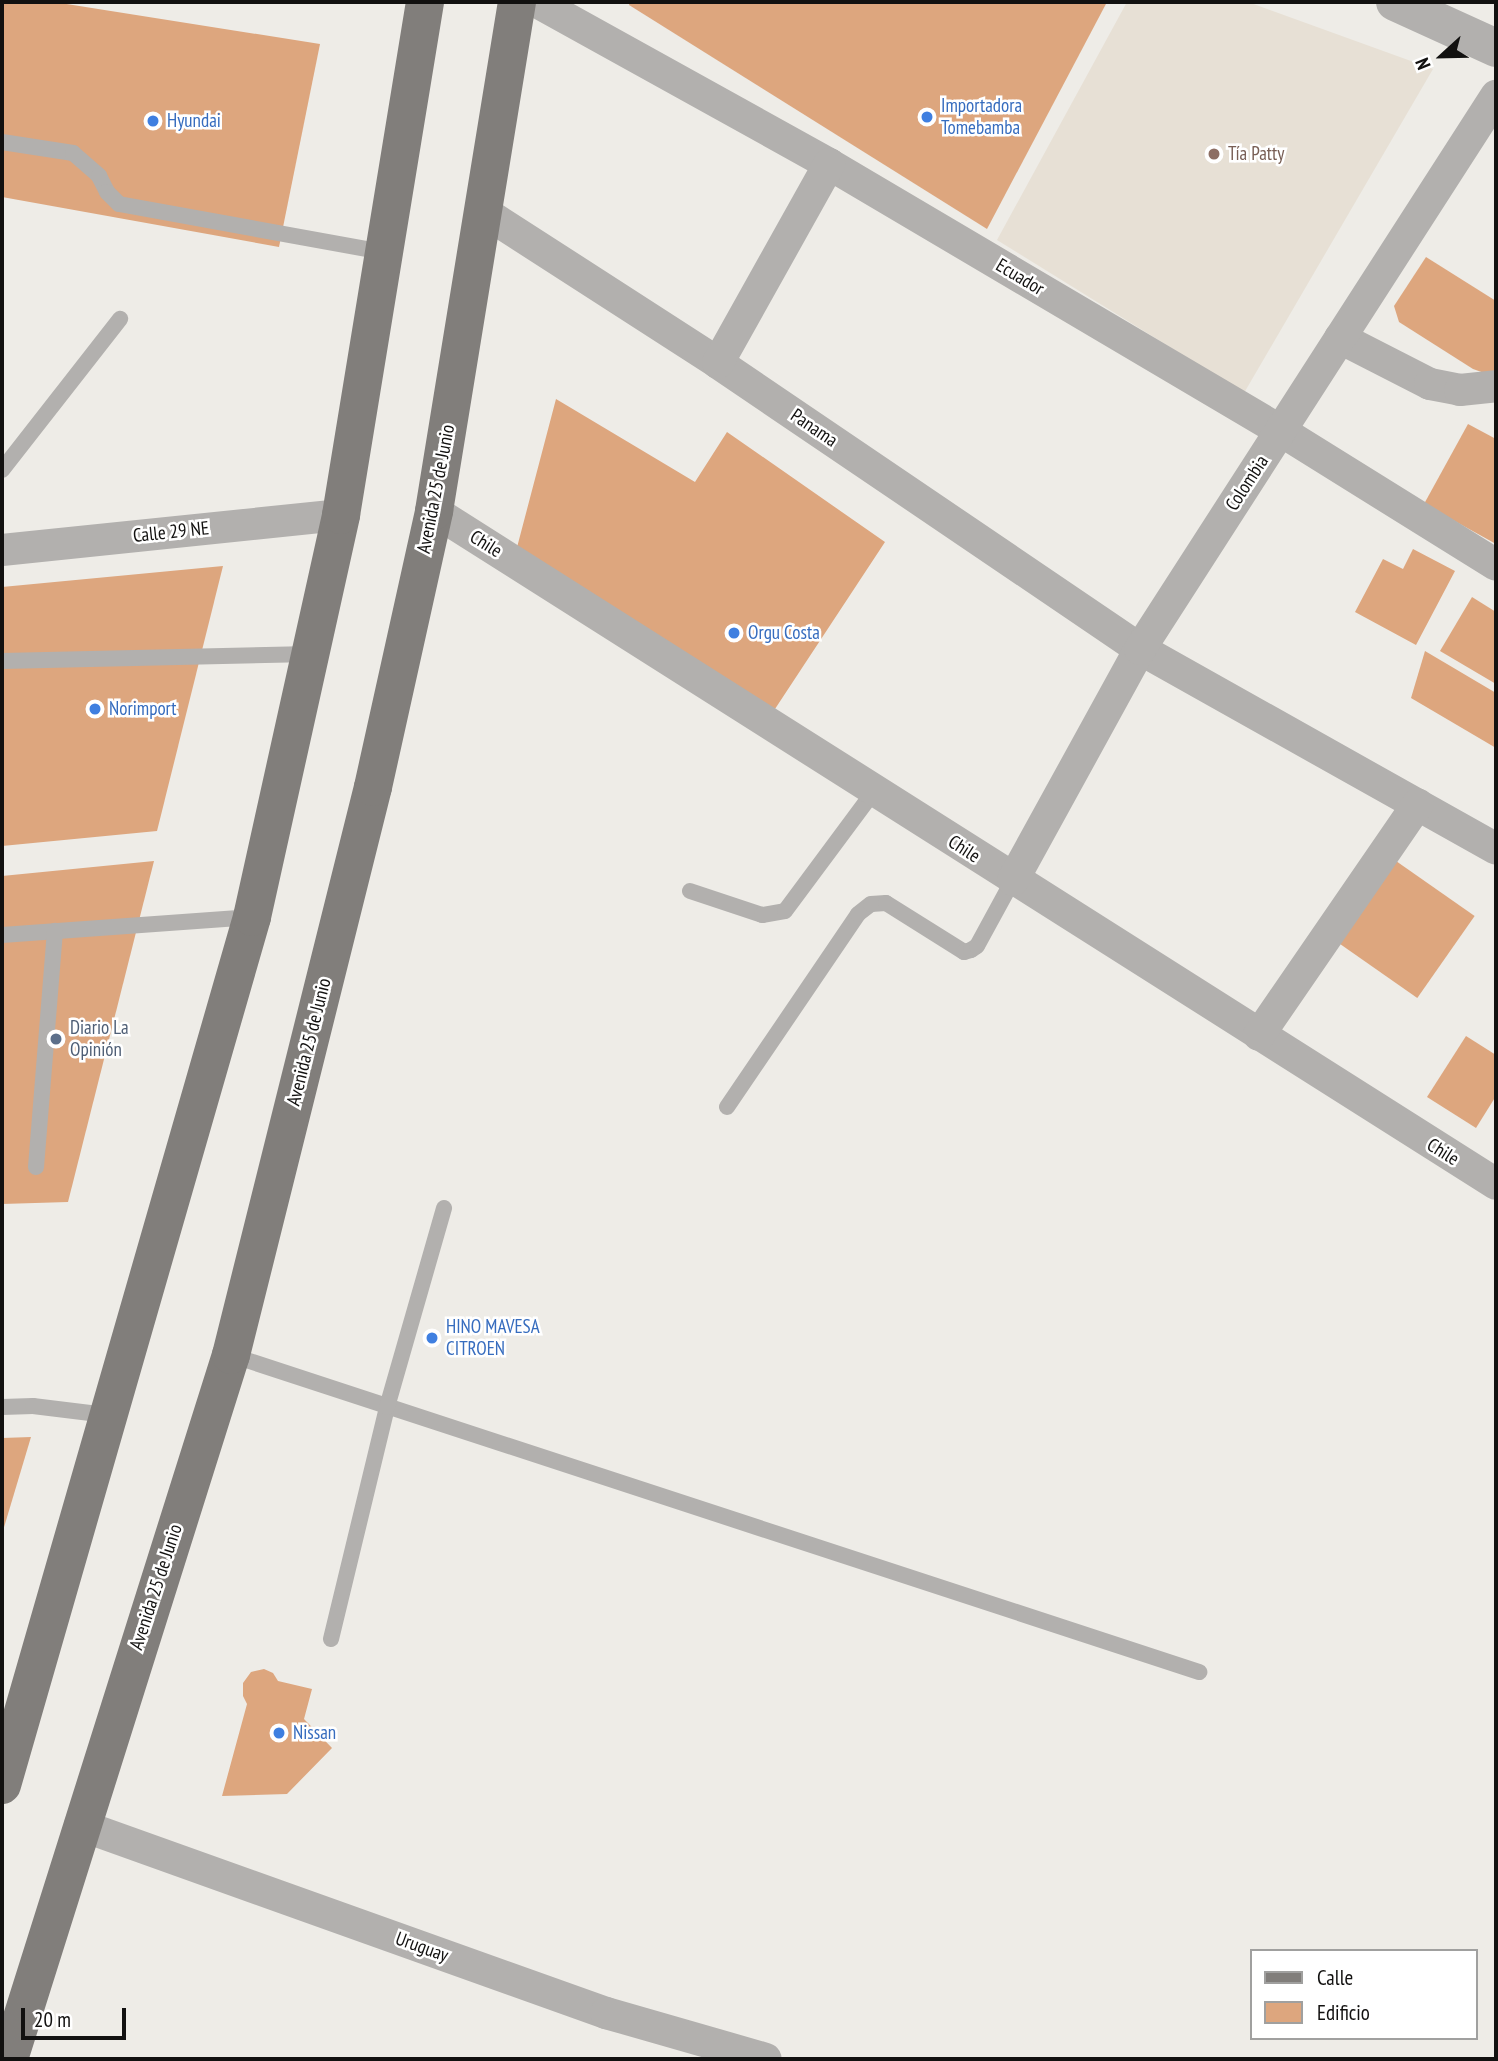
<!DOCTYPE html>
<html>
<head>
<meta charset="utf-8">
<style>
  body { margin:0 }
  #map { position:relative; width:1498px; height:2061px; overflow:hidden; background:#eeece7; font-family:"PT Sans Narrow",sans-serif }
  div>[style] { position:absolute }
  .built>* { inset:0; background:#e7e0d5 }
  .building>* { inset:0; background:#dda67e; transform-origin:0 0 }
  .service>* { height:16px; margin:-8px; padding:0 8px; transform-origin:8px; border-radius:8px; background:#b2b0ae }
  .minor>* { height:32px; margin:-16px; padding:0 16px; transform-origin:16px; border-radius:16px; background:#b2b0ae }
  .tertiary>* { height:38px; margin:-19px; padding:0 19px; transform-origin:19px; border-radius:19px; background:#b2b0ae }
  .primary>* { height:38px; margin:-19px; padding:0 19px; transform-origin:19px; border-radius:19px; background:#817e7b }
  .dots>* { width:19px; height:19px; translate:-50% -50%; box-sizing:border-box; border:4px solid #fff; border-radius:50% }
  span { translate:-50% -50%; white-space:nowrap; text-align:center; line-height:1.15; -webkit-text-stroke:5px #fff; paint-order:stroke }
  .shop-label { font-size:19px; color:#366cbe }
  .left { translate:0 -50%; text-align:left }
  .education-label { font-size:19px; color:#785e54 }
  .street-label { font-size:19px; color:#121110 }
  .service-label { font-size:19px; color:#4e5e75 }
  .frame { position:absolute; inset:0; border:4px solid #121110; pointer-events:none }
  .legend { position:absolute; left:1250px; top:1949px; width:228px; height:91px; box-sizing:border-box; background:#fff; border:2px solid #a0a09f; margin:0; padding:9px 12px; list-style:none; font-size:21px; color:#121110 }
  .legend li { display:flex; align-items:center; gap:14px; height:35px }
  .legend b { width:35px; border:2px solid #a0a09f }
  .north { position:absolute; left:1407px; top:21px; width:70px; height:70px; -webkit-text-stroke:5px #fff; paint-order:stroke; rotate:248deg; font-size:19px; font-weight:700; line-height:28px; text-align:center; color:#121110 }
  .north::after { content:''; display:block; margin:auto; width:24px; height:32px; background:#121110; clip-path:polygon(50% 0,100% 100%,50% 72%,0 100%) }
  .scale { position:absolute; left:21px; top:2008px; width:105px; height:32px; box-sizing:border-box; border:4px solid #121110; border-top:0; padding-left:9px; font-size:21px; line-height:24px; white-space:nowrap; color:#121110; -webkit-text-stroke:5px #fff; paint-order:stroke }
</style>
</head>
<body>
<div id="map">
  <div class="built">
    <div style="clip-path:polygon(1127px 2px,1248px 2px,1433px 69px,1244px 393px,997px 240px)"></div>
  </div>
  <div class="building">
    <div style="clip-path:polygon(2px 2px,54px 2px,320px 44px,279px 247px,2px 197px)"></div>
    <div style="clip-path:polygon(630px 2px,1107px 2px,987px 229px,629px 5px)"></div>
    <div style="clip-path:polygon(1426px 257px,1496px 301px,1496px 372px,1493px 376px,1473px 369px,1399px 322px,1394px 306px)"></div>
    <div style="clip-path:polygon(556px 399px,695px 482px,727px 432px,885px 542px,773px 712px,515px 555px)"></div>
    <div style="clip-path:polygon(1468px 424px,1496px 439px,1496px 544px,1424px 504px)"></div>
    <div style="clip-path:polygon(1413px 549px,1455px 571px,1416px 645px,1355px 612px,1383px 559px,1403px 569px)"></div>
    <div style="clip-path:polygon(223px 566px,157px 831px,2px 846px,2px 587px)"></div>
    <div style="clip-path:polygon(1472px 597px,1496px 612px,1496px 684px,1440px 651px)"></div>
    <div style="clip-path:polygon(1425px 651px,1496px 693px,1496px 748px,1411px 698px)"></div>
    <div style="clip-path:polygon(154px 861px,68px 1202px,2px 1204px,2px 876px)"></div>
    <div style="left:1396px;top:861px;width:96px;height:100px;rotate:35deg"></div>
    <div style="clip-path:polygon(1466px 1036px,1496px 1055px,1496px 1096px,1476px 1128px,1427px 1097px)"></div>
    <div style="clip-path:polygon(31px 1437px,2px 1534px,2px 1438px)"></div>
    <div style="clip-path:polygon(264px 1669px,273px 1673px,278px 1681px,312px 1689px,304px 1719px,332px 1748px,287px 1794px,222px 1796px,247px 1704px,243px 1696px,243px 1683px,251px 1672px)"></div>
  </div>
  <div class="service">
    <div style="left:2px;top:142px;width:72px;rotate:8.8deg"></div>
    <div style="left:73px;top:153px;width:35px;rotate:41deg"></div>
    <div style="left:99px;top:176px;width:18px;rotate:63deg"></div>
    <div style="left:107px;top:192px;width:17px;rotate:45deg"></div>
    <div style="left:119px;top:204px;width:269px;rotate:10.3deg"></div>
    <div style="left:2px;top:470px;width:192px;rotate:-52deg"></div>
    <div style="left:2px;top:661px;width:309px;rotate:-1.3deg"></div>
    <div style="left:690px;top:891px;width:76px;rotate:18.4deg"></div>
    <div style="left:762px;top:915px;width:23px;rotate:-10deg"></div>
    <div style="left:785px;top:911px;width:149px;rotate:-53.4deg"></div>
    <div style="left:2px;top:935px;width:251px;rotate:-4.1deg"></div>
    <div style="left:727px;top:1107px;width:233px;rotate:-55.8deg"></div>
    <div style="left:858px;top:914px;width:16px;rotate:-38deg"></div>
    <div style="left:871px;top:904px;width:15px;rotate:-4deg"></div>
    <div style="left:886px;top:903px;width:92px;rotate:32.1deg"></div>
    <div style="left:964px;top:952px;width:7px;rotate:-16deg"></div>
    <div style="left:971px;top:950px;width:7px;rotate:-34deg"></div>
    <div style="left:977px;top:946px;width:75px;rotate:-61.4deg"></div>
    <div style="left:36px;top:1167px;width:237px;rotate:-85.4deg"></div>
    <div style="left:231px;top:1355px;width:1019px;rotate:18.13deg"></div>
    <div style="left:2px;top:1407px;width:31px;rotate:-2deg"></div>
    <div style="left:33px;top:1406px;width:74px;rotate:7deg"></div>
    <div style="left:331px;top:1639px;width:239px;rotate:-76.4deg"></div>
    <div style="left:387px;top:1407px;width:207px;rotate:-74deg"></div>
  </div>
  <div class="minor">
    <div style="left:537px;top:2px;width:334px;rotate:29deg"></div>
    <div style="left:829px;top:164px;width:525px;rotate:30.57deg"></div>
    <div style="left:1281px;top:431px;width:253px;rotate:31.9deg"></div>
    <div style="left:484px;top:212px;width:278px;rotate:32.8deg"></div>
    <div style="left:718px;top:363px;width:510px;rotate:34.13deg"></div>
    <div style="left:1140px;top:649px;width:408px;rotate:29.3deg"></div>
    <div style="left:1340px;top:338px;width:101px;rotate:27.1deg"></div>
    <div style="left:1430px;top:384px;width:31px;rotate:11deg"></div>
    <div style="left:1460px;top:390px;width:36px;rotate:-6deg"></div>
    <div style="left:718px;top:363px;width:228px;rotate:-60.8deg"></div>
    <div style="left:434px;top:511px;width:1257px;rotate:32.36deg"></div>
    <div style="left:2px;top:550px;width:341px;rotate:-5.9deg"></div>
    <div style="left:1013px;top:880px;width:264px;rotate:-61.2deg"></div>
    <div style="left:1140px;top:649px;width:658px;rotate:-57.23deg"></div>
    <div style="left:1259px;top:1035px;width:280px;rotate:-55.5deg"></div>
    <div style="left:80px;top:1825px;width:559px;rotate:19.67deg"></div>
    <div style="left:606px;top:2013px;width:166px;rotate:16deg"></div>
  </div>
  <div class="tertiary">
    <div style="left:1395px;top:2px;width:111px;rotate:24.5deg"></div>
  </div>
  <div class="primary">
    <div style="left:2px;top:1785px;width:903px;rotate:-73.93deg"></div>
    <div style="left:252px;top:917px;width:412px;rotate:-77.5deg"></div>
    <div style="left:341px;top:515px;width:520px;rotate:-80.7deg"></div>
    <div style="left:9px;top:2059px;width:738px;rotate:-72.5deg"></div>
    <div style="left:231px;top:1355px;width:585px;rotate:-75.96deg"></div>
    <div style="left:373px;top:787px;width:283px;rotate:-77.5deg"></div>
    <div style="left:434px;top:511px;width:516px;rotate:-80.74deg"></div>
  </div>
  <div class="dots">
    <div style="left:927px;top:117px;background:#3f7fe0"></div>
    <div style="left:153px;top:121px;background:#3f7fe0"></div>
    <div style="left:1214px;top:154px;background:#8d6e63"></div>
    <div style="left:734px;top:633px;background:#3f7fe0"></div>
    <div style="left:95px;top:709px;background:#3f7fe0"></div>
    <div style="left:56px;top:1039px;background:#5c6f8a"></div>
    <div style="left:432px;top:1338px;background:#3f7fe0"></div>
    <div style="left:279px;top:1733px;background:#3f7fe0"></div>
  </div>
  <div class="shop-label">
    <span class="left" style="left:941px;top:117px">Importadora<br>Tomebamba</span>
    <span class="left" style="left:167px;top:121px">Hyundai</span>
    <span class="left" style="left:748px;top:633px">Orgu Costa</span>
    <span class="left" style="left:109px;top:709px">Norimport</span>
    <span class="left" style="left:446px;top:1338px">HINO MAVESA<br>CITROEN</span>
    <span class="left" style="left:293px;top:1733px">Nissan</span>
  </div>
  <div class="education-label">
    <span class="left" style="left:1228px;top:154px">Tía Patty</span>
  </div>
  <div class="street-label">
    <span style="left:1020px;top:277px;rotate:31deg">Ecuador</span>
    <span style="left:814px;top:428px;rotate:34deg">Panama</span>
    <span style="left:1247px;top:483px;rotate:-57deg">Colombia</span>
    <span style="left:436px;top:489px;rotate:-79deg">Avenida 25 de Junio</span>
    <span style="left:171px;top:532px;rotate:-6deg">Calle 29 NE</span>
    <span style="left:486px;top:544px;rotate:32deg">Chile</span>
    <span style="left:964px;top:849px;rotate:33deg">Chile</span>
    <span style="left:309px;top:1042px;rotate:-76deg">Avenida 25 de Junio</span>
    <span style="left:1443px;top:1152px;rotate:32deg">Chile</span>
    <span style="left:156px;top:1587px;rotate:-72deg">Avenida 25 de Junio</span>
    <span style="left:422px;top:1947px;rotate:20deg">Uruguay</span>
  </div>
  <div class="service-label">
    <span class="left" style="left:70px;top:1039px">Diario La<br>Opinión</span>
  </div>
  <div class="frame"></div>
  <ul class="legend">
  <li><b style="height:9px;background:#817e7b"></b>Calle</li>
  <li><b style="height:19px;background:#dda67e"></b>Edificio</li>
  </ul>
  <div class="north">N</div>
  <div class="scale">20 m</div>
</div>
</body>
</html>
